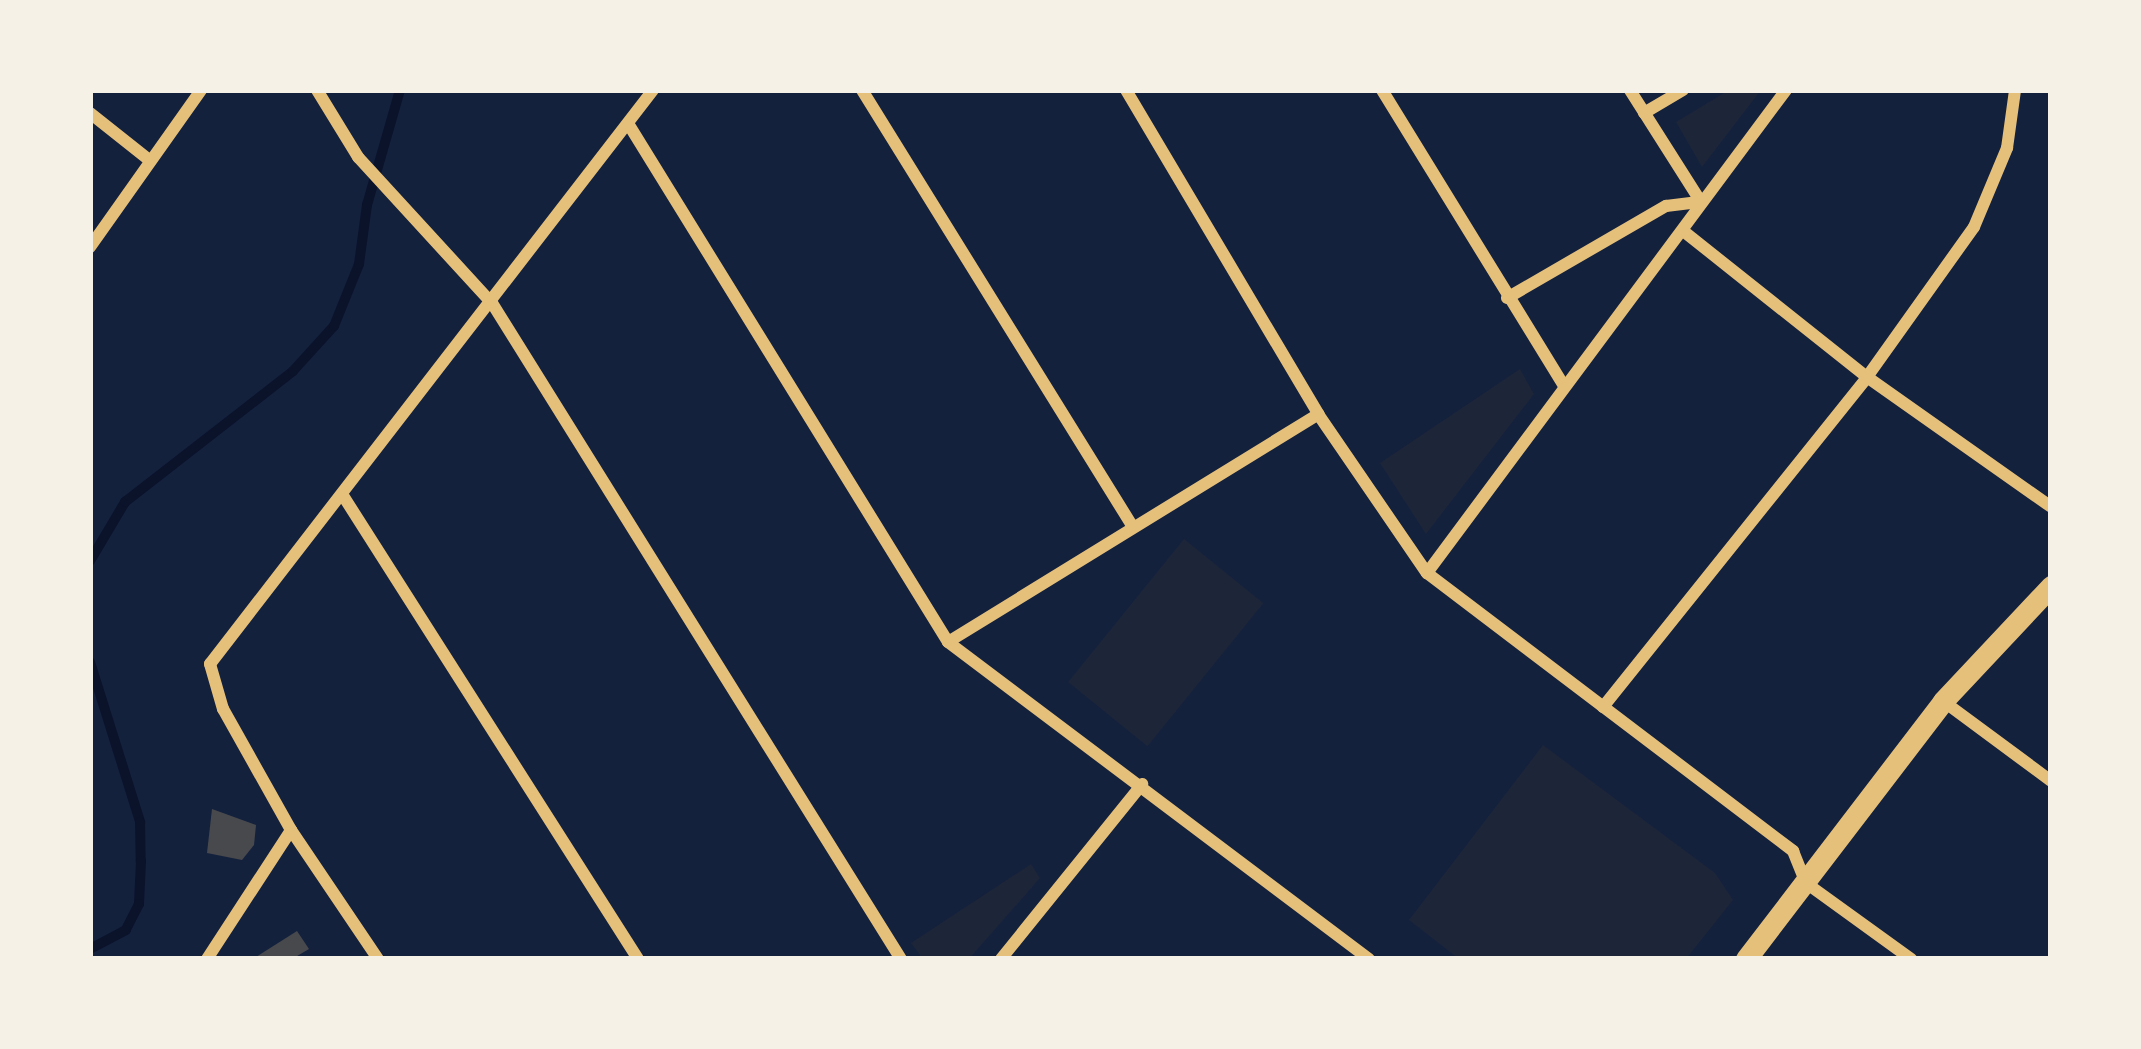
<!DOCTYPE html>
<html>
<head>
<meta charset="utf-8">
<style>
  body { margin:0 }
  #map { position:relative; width:2141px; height:1049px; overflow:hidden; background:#14213d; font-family:"Exo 2",sans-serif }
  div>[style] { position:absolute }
  .green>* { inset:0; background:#1d2539; transform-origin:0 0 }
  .stream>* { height:10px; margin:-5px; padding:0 5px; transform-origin:5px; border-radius:5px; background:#0b132b }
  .building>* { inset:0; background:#48494c }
  .minor>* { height:12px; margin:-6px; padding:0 6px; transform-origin:6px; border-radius:6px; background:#e5c07b }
  .tertiary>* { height:21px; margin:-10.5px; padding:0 10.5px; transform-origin:10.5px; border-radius:10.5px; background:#e5c07b }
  span { translate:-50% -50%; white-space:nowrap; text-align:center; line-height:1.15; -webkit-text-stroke:10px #f6f1e7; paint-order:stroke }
  .frame { position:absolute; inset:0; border:93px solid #f6f1e7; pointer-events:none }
</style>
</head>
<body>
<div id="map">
  <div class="green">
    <div style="clip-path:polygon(1729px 90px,1761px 90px,1702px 167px,1676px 122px)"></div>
    <div style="clip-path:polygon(1520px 369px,1534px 394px,1426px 534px,1380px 463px)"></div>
    <div style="left:1184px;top:539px;width:102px;height:184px;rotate:39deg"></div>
    <div style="clip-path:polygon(1543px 745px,1715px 873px,1733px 900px,1686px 959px,1459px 959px,1409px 920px)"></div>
    <div style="clip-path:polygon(1031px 864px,1040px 878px,969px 959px,923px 959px,911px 943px)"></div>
  </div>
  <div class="stream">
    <div style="left:90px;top:561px;width:69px;rotate:-59.3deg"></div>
    <div style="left:125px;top:502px;width:213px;rotate:-37.9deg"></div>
    <div style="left:293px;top:371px;width:61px;rotate:-47.7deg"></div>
    <div style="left:334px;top:326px;width:67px;rotate:-68deg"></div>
    <div style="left:359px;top:264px;width:60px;rotate:-82.3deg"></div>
    <div style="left:367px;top:205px;width:120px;rotate:-74deg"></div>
    <div style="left:90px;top:662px;width:168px;rotate:72.6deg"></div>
    <div style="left:140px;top:822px;width:39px;rotate:89deg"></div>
    <div style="left:141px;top:861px;width:43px;rotate:92.7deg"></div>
    <div style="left:139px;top:904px;width:29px;rotate:117deg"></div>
    <div style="left:126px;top:930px;width:41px;rotate:152.2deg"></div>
  </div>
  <div class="building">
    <div style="clip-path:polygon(212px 809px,256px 825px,254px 845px,242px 860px,207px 853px)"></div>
    <div style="clip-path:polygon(297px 931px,309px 949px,292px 959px,253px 959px)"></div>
  </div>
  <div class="minor">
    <div style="left:317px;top:90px;width:79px;rotate:58.5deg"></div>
    <div style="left:358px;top:157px;width:198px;rotate:47.5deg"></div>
    <div style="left:492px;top:303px;width:773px;rotate:58.06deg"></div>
    <div style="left:862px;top:90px;width:514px;rotate:58.2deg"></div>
    <div style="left:1126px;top:90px;width:377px;rotate:59.3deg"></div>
    <div style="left:1318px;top:414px;width:193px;rotate:55.6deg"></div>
    <div style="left:1427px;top:573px;width:460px;rotate:37.2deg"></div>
    <div style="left:1793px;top:851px;width:35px;rotate:68deg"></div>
    <div style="left:1806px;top:883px;width:130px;rotate:35.9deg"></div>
    <div style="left:1382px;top:90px;width:347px;rotate:58.4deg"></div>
    <div style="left:90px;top:113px;width:74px;rotate:38.4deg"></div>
    <div style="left:1644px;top:113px;width:45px;rotate:-30.5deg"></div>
    <div style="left:629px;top:125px;width:607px;rotate:58.32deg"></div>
    <div style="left:948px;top:642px;width:527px;rotate:36.98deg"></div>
    <div style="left:1687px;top:234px;width:230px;rotate:38.5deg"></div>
    <div style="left:1867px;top:377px;width:225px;rotate:35.2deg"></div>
    <div style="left:90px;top:247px;width:192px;rotate:-54.7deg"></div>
    <div style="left:1507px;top:298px;width:184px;rotate:-30.1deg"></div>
    <div style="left:1666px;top:206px;width:35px;rotate:-7deg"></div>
    <div style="left:1701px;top:202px;width:133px;rotate:-122.4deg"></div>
    <div style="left:342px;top:494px;width:551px;rotate:57.52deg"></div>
    <div style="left:1427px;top:573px;width:602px;rotate:-53.38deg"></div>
    <div style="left:948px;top:642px;width:435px;rotate:-31.6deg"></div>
    <div style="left:1943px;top:701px;width:134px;rotate:36.5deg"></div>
    <div style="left:1603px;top:707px;width:423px;rotate:-51.3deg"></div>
    <div style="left:1867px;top:377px;width:184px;rotate:-54.5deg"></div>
    <div style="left:1974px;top:227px;width:86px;rotate:-67.3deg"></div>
    <div style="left:2007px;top:148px;width:59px;rotate:-82.1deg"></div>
    <div style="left:207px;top:959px;width:154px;rotate:-56.9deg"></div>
    <div style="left:378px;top:959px;width:156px;rotate:-124deg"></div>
    <div style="left:291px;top:830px;width:139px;rotate:-119.3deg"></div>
    <div style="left:223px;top:709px;width:47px;rotate:-106.1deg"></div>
    <div style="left:210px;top:664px;width:725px;rotate:-52.34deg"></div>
    <div style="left:1001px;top:959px;width:225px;rotate:-51.1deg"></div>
  </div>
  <div class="tertiary">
    <div style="left:1746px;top:959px;width:325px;rotate:-52.6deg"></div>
    <div style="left:1943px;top:701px;width:158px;rotate:-46.8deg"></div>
  </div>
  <div class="frame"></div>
</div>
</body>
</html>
